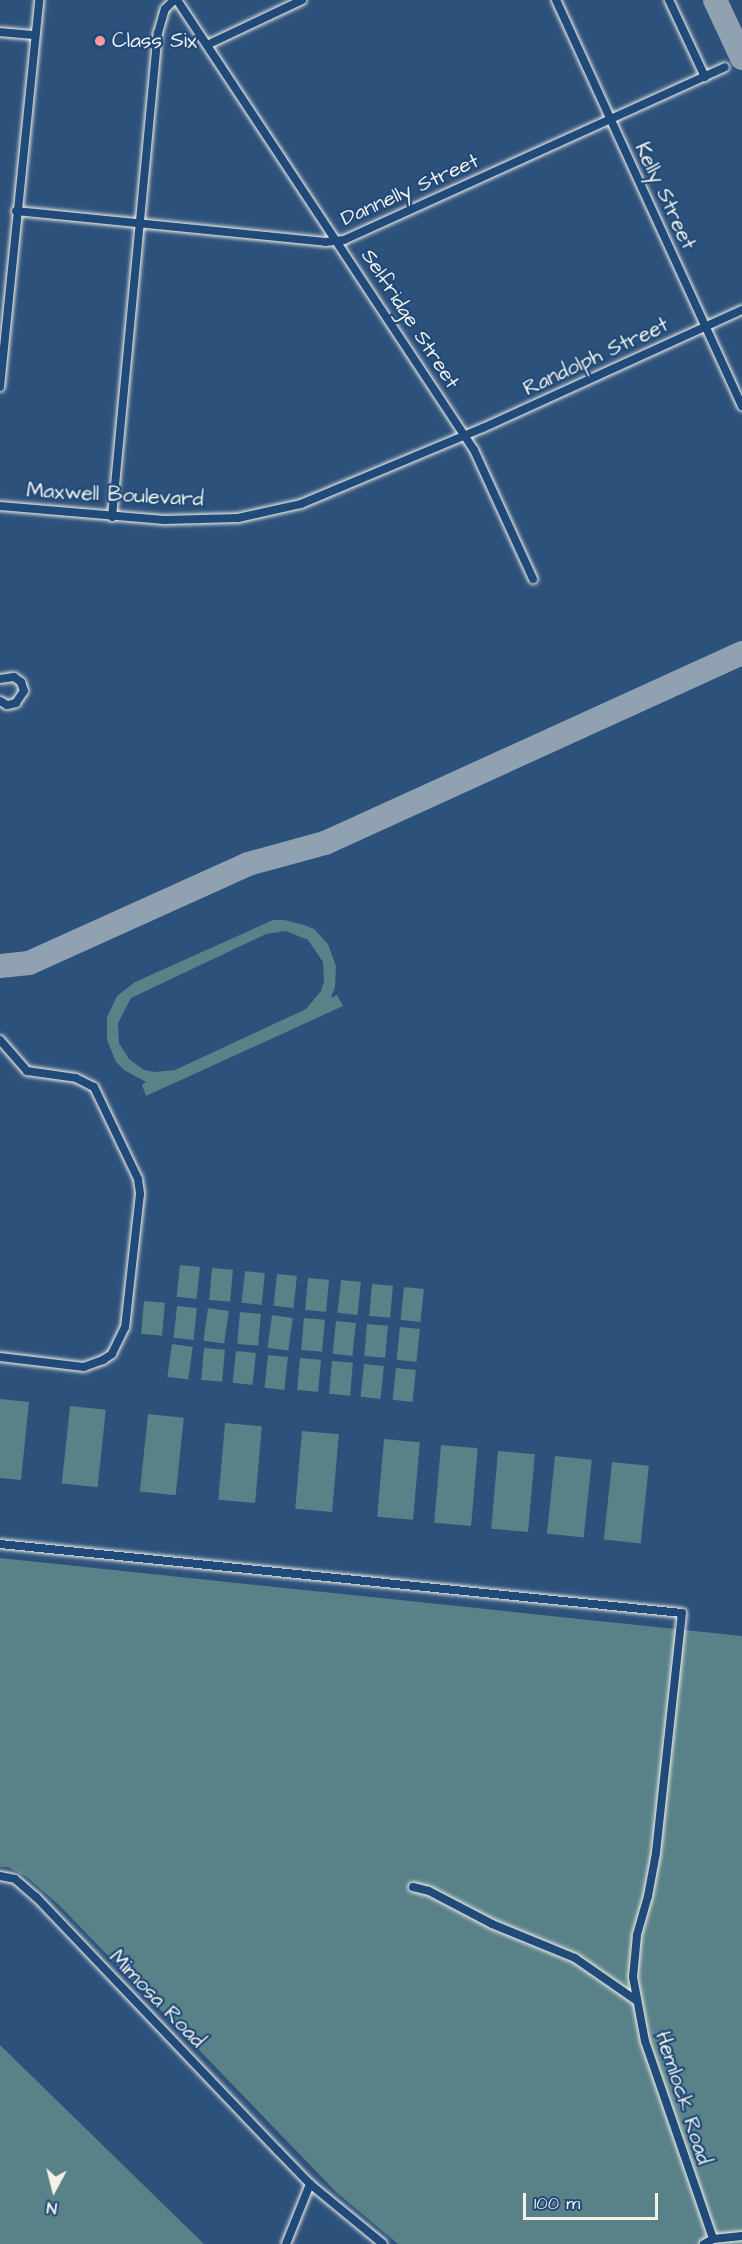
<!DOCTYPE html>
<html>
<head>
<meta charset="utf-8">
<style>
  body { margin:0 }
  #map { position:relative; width:742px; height:2244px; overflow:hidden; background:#2c517b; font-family:"Architects Daughter",sans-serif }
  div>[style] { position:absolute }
  .green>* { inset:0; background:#588188; transform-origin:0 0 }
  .taxiway>* { height:24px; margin:-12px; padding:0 12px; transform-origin:12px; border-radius:12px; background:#90a1b2 }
  .roads { filter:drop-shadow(0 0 2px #f4f1e8) drop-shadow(0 0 2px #f4f1e8) }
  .street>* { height:8px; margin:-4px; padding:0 4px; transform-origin:4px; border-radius:4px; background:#1f4a7a }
  .dots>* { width:16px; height:16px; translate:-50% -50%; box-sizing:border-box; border:3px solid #1f4a7a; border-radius:50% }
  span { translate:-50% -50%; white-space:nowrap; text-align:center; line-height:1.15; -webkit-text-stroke:4.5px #1f4a7a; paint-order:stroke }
  .poi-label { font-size:21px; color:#f4f1e8 }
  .left { translate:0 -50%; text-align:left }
  .street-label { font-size:21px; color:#f4f1e8 }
  .north { position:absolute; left:24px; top:2160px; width:60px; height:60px; -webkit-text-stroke:4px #1f4a7a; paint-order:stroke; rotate:187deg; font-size:16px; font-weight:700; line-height:24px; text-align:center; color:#f4f1e8 }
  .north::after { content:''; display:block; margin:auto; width:21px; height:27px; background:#f4f1e8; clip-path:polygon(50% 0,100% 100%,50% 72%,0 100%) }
  .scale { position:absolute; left:523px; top:2193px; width:135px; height:27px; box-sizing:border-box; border:3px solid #f4f1e8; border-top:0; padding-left:8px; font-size:18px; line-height:21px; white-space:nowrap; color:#f4f1e8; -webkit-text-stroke:4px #1f4a7a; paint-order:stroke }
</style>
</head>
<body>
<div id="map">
  <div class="green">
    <div style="clip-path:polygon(evenodd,273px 920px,284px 920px,304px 925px,314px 929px,328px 944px,336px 966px,335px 987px,331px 998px,337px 995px,343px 1006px,146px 1096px,142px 1085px,146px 1082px,124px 1070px,116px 1062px,107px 1040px,107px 1017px,117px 996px,135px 982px,273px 920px,286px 931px,308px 940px,323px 962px,324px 981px,321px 991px,306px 1009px,175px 1070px,155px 1072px,144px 1070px,129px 1059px,119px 1043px,118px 1023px,131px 998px,266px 934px,286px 931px)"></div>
    <div style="left:180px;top:1265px;width:20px;height:32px;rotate:6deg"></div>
    <div style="left:212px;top:1268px;width:21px;height:32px;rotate:5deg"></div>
    <div style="left:245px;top:1271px;width:20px;height:32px;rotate:6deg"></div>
    <div style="left:277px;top:1274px;width:20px;height:32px;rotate:6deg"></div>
    <div style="left:308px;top:1278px;width:21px;height:32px;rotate:5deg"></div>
    <div style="left:341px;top:1280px;width:20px;height:33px;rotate:6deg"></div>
    <div style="left:372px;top:1284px;width:21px;height:32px;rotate:5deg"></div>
    <div style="left:404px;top:1287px;width:20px;height:33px;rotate:6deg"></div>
    <div style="left:144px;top:1301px;width:21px;height:33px;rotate:5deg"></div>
    <div style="left:177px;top:1306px;width:20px;height:32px;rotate:6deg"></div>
    <div style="left:208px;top:1308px;width:21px;height:33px;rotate:8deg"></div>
    <div style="left:240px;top:1312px;width:21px;height:32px;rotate:5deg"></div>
    <div style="left:272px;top:1315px;width:21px;height:33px;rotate:8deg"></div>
    <div style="left:304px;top:1318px;width:21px;height:32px;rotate:5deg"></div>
    <div style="left:336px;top:1321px;width:20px;height:33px;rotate:6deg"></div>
    <div style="left:367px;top:1324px;width:21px;height:32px;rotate:5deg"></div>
    <div style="left:400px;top:1327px;width:20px;height:33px;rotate:6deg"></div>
    <div style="left:172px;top:1344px;width:21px;height:33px;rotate:8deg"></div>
    <div style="left:204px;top:1348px;width:21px;height:32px;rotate:5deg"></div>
    <div style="left:236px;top:1351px;width:20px;height:32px;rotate:6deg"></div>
    <div style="left:268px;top:1355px;width:20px;height:33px;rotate:6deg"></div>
    <div style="left:300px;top:1358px;width:21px;height:32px;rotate:5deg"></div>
    <div style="left:332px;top:1361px;width:21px;height:33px;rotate:5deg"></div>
    <div style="left:364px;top:1364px;width:20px;height:33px;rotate:6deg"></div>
    <div style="left:396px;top:1368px;width:20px;height:32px;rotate:6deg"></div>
    <div style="clip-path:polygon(0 1399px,29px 1402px,21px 1480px,0 1478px)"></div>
    <div style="left:70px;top:1406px;width:36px;height:78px;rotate:6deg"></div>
    <div style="left:148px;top:1414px;width:36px;height:78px;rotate:6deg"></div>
    <div style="left:225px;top:1423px;width:37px;height:77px;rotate:5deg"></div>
    <div style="left:302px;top:1431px;width:37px;height:78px;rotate:5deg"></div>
    <div style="left:384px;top:1439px;width:36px;height:78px;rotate:5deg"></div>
    <div style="left:441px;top:1445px;width:37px;height:78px;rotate:5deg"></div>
    <div style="left:498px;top:1451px;width:37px;height:78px;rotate:5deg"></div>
    <div style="left:555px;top:1456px;width:37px;height:78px;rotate:6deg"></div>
    <div style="left:612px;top:1462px;width:37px;height:78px;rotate:6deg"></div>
    <div style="clip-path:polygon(0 1558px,742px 1636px,742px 2244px,398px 2244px,336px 2192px,60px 1906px,27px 1877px,8px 1867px,0 1867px)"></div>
    <div style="clip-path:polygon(0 2045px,204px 2244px,0 2244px)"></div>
  </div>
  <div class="taxiway">
    <div style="left:715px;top:0;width:64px;rotate:65deg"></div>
    <div style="left:0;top:966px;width:29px;rotate:-6deg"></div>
    <div style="left:29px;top:963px;width:240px;rotate:-24.3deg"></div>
    <div style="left:248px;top:864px;width:80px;rotate:-15.3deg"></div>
    <div style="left:325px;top:843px;width:458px;rotate:-24.5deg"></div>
  </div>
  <div class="roads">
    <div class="street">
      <div style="left:177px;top:0;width:539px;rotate:56.58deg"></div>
      <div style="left:474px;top:450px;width:142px;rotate:65.4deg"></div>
      <div style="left:556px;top:0;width:447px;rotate:65.4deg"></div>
      <div style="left:669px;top:0;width:85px;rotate:64.9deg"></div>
      <div style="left:0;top:32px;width:35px;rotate:5deg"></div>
      <div style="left:207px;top:45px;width:105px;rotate:-25.3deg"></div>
      <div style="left:16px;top:211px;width:311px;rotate:5.7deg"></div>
      <div style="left:325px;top:242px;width:19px;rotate:-6deg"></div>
      <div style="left:344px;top:240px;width:418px;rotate:-24.4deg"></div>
      <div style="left:0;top:387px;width:389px;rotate:-84.2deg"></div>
      <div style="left:0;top:506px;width:165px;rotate:4.9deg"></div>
      <div style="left:164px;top:520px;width:74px;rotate:-1.5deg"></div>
      <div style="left:238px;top:518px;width:65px;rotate:-12.5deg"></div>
      <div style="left:301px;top:504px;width:197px;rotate:-22.7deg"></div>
      <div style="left:483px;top:428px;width:285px;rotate:-24.5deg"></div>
      <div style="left:112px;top:517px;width:486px;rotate:-84.6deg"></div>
      <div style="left:158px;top:33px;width:25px;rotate:-74deg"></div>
      <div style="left:165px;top:9px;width:13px;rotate:-45deg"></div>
      <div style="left:0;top:679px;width:14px;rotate:-8deg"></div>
      <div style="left:14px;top:677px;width:9px;rotate:36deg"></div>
      <div style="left:21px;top:682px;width:9px;rotate:72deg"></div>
      <div style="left:24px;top:691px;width:14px;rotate:124deg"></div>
      <div style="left:16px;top:703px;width:9px;rotate:167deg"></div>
      <div style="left:7px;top:705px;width:8px;rotate:-150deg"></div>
      <div style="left:0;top:1040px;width:41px;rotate:48.9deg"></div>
      <div style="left:27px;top:1071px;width:49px;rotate:8.1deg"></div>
      <div style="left:76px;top:1078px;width:20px;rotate:27deg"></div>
      <div style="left:94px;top:1087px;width:102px;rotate:64.4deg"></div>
      <div style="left:138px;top:1179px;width:15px;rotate:82deg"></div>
      <div style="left:140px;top:1194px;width:134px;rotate:96.4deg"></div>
      <div style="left:125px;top:1327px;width:30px;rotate:116deg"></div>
      <div style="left:112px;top:1354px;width:11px;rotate:146deg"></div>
      <div style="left:103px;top:1360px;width:20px;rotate:160deg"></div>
      <div style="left:84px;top:1367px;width:85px;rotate:-173.2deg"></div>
      <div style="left:0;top:1544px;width:685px;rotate:5.78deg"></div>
      <div style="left:682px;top:1613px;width:241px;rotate:96.2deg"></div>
      <div style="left:656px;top:1853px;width:44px;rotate:100.5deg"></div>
      <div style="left:648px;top:1896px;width:41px;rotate:105.8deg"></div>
      <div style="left:637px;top:1935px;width:42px;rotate:95.4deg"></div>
      <div style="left:633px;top:1977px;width:65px;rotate:79.4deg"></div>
      <div style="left:645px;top:2041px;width:209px;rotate:71deg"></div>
      <div style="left:0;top:1876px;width:15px;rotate:11deg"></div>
      <div style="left:15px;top:1879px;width:28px;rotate:41deg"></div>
      <div style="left:36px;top:1897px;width:351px;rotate:46.4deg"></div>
      <div style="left:278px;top:2151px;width:46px;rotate:45.9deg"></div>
      <div style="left:310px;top:2184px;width:94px;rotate:39.4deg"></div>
      <div style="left:413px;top:1887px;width:16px;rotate:14deg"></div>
      <div style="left:429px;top:1891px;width:71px;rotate:27.6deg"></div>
      <div style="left:492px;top:1924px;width:90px;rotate:22.3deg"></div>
      <div style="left:575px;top:1958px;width:75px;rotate:34.7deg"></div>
      <div style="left:286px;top:2244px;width:65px;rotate:-68.2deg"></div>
      <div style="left:704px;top:2244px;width:10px;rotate:-29deg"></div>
      <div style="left:713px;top:2239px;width:29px;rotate:-6deg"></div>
    </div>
  </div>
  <div class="dots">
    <div style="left:100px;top:41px;background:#ff9aa2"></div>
  </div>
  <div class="poi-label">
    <span class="left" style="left:112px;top:41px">Class Six</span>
  </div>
  <div class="street-label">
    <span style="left:410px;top:190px;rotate:-24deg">Dannelly Street</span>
    <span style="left:665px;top:196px;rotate:65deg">Kelly Street</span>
    <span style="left:410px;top:319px;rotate:57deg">Selfridge Street</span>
    <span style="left:596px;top:357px;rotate:-25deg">Randolph Street</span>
    <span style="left:115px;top:495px;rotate:3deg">Maxwell Boulevard</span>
    <span style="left:157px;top:1999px;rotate:46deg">Mimosa Road</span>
    <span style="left:683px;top:2098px;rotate:72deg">Hemlock Road</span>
  </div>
  <div class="north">N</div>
  <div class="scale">100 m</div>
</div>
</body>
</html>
